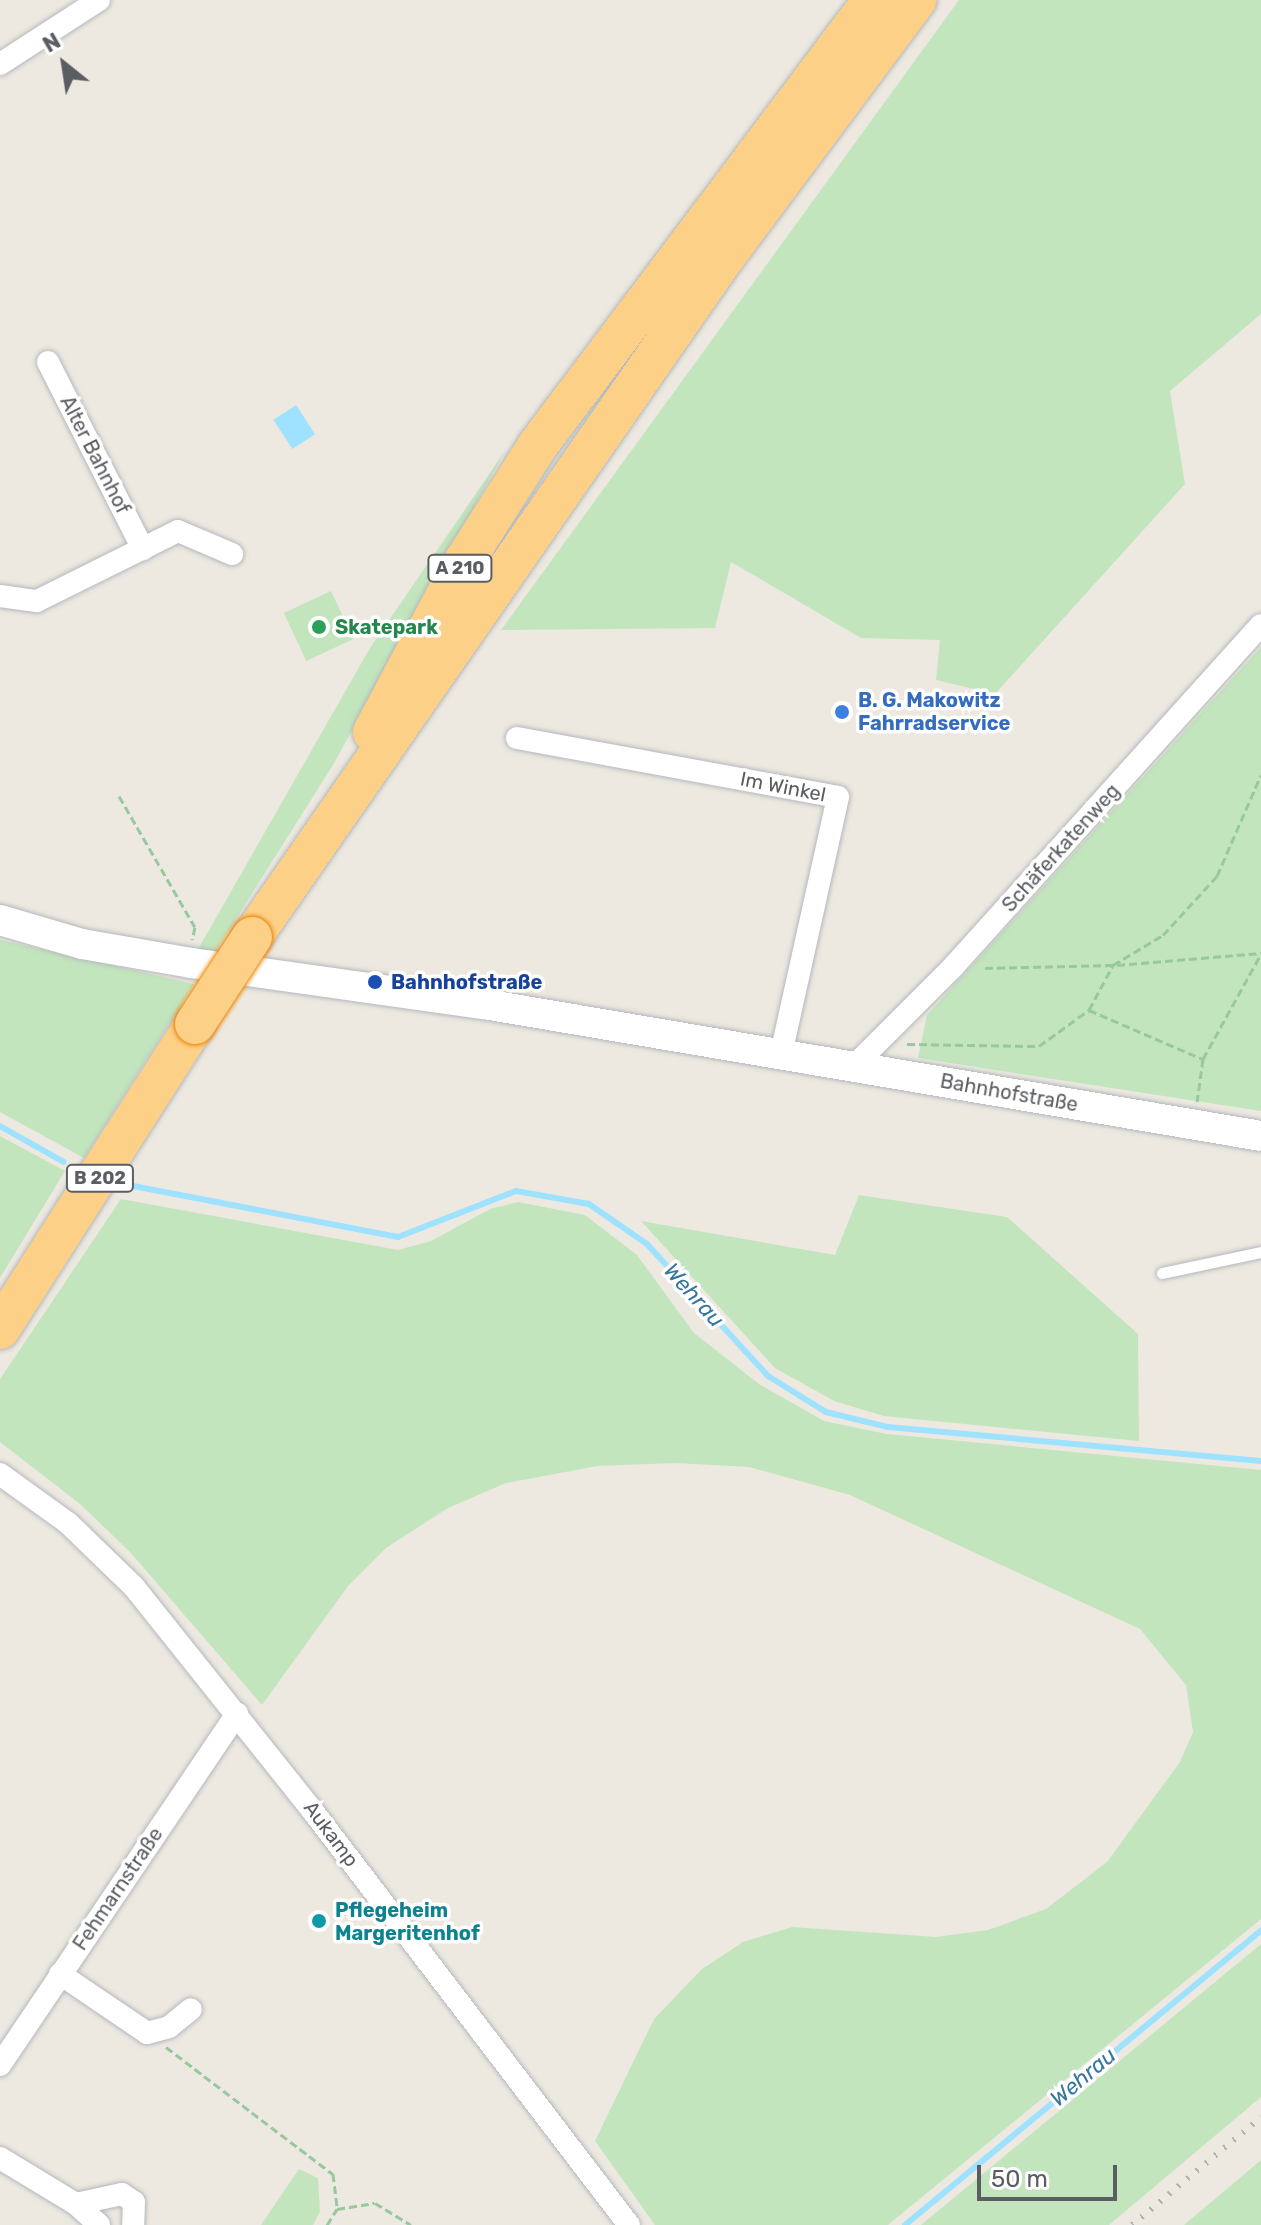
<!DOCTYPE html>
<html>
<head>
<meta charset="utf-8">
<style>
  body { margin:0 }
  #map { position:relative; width:1261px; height:2225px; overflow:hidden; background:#ede9e1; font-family:Rubik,sans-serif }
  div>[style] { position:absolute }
  .green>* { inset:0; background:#c2e5bd; transform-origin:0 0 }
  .water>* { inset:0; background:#9fe2ff; transform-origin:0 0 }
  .stream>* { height:6px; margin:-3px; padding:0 3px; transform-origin:3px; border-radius:3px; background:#9fe2ff }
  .path>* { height:3px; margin-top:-1.5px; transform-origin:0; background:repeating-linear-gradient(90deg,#98c89f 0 8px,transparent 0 12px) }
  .roads { filter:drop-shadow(0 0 2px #b4b8bc) drop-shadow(0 0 2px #b4b8bc) }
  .lane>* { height:11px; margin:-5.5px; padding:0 5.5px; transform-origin:5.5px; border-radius:5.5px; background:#fff }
  .street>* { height:22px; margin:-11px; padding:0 11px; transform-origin:11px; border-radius:11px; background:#fff }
  .secondary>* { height:30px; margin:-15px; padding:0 15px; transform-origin:15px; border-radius:15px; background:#fff }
  .highway>* { height:40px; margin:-20px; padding:0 20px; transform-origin:20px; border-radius:20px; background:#fdd088 }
  .rail>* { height:6px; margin-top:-3px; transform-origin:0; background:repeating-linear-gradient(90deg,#b2b3b3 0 2px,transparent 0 12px) }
  .bridges { filter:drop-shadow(0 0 2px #ee8400) drop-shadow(0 0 2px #ee8400) }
  .highway-bridge>* { height:40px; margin:-20px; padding:0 20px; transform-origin:20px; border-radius:20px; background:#fdd088 }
  .dots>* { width:22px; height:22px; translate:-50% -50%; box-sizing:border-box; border:4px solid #fff; border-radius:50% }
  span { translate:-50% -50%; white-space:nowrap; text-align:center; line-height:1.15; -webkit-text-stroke:7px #fff; paint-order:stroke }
  .shield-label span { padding:2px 6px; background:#fff; border:2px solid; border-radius:6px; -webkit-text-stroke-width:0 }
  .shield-label { font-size:18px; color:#5a5e62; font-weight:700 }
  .street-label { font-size:20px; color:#5a5e62 }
  .leisure-label { font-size:20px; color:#27864d; font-weight:700 }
  .left { translate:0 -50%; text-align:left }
  .shop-label { font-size:20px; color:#366cbe; font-weight:700 }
  .transit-label { font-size:20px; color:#164399; font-weight:700 }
  .culture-label { font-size:20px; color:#0d838f; font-weight:700 }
  .water-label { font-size:22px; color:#37779f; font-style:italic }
  .north { position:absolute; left:24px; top:24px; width:80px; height:80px; -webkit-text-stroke:6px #fff; paint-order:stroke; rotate:330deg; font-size:22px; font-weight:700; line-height:32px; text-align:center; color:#5a5e62 }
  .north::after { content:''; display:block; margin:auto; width:28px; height:36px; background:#5a5e62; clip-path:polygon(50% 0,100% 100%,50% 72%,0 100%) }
  .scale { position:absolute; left:977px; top:2165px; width:140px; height:36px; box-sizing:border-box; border:4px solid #5a5e62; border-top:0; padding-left:10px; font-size:24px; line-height:28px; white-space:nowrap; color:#5a5e62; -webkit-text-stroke:6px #fff; paint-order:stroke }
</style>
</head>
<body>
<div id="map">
  <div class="green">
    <div style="clip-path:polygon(959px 0,1261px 0,1261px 314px,1170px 391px,1185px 484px,995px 694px,936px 680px,940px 640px,861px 638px,731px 562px,715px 628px,501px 630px)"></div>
    <div style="clip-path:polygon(505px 451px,333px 765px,215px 952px,197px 951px,370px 648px)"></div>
    <div style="left:331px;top:591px;width:53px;height:52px;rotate:65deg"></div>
    <div style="clip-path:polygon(1261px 647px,1261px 1111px,918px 1058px,927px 1015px)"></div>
    <div style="clip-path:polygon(0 940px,194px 984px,84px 1158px,0 1112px)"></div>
    <div style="clip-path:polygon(0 1136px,65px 1171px,0 1278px)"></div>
    <div style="clip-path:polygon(859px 1195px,1007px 1217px,1138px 1334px,1139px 1441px,884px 1416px,834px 1401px,775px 1368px,641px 1221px,835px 1255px)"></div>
    <div style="clip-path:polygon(121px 1199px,398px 1250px,431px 1241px,490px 1209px,518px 1202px,585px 1215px,637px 1255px,694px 1333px,759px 1384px,824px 1421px,887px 1434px,1261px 1470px,1261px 1919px,888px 2225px,655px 2225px,595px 2141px,654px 2019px,702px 1969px,743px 1942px,792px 1927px,936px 1937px,988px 1930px,1046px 1909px,1107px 1862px,1180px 1762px,1193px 1732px,1186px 1685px,1140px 1629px,850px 1495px,749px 1467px,675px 1463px,597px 1466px,506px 1483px,448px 1508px,386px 1548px,348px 1586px,262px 1705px,130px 1552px,80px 1504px,0 1442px,0 1379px)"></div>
    <div style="clip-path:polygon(1261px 1944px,1261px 2097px,1109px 2225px,921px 2225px)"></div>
    <div style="clip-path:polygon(1261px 2160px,1261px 2225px,1184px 2225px)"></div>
    <div style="clip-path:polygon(299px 2169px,318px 2178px,320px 2212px,313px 2225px,261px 2225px)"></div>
  </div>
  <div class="water">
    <div style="left:296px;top:405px;width:35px;height:27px;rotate:57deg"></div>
  </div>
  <div class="stream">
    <div style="left:0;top:1126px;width:73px;rotate:29.4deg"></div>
    <div style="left:128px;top:1185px;width:275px;rotate:10.9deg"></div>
    <div style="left:398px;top:1237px;width:127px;rotate:-21.3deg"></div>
    <div style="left:516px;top:1191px;width:74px;rotate:10.1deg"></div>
    <div style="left:589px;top:1204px;width:70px;rotate:34.6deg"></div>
    <div style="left:647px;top:1244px;width:179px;rotate:47.5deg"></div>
    <div style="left:768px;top:1376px;width:68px;rotate:31.8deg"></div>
    <div style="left:826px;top:1412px;width:64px;rotate:13.6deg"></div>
    <div style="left:888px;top:1427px;width:375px;rotate:5.2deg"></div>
    <div style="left:905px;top:2225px;width:462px;rotate:-39.6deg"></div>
  </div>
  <div class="path">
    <div style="left:119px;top:796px;width:151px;rotate:59.9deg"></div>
    <div style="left:195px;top:927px;width:13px;rotate:103deg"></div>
    <div style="left:1113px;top:965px;width:58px;rotate:-31deg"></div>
    <div style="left:1163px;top:935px;width:80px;rotate:-47.5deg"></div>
    <div style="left:1217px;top:876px;width:110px;rotate:-66.5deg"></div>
    <div style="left:1117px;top:965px;width:144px;rotate:-4.8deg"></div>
    <div style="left:1089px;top:1010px;width:124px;rotate:23.3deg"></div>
    <div style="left:1203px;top:1059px;width:43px;rotate:97.9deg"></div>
    <div style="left:907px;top:1044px;width:132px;rotate:0.9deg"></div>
    <div style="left:1039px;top:1046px;width:62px;rotate:-35.8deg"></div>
    <div style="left:1089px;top:1010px;width:51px;rotate:-61.9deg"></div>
    <div style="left:1113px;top:965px;width:131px;rotate:178.7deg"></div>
    <div style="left:1203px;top:1059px;width:120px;rotate:-61.1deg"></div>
    <div style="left:166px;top:2047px;width:210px;rotate:37.3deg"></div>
    <div style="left:333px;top:2174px;width:35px;rotate:83deg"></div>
    <div style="left:327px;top:2225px;width:19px;rotate:-58deg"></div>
    <div style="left:337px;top:2209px;width:38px;rotate:-9deg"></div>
    <div style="left:375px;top:2203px;width:42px;rotate:31.4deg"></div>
  </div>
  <div class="roads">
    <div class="lane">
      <div style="left:1162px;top:1273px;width:101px;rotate:-12deg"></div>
    </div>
    <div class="street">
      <div style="left:0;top:64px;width:118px;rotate:-32.9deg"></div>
      <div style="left:48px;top:362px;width:210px;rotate:63.1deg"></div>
      <div style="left:0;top:596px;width:37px;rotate:8deg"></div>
      <div style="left:37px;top:601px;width:157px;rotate:-26.4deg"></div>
      <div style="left:178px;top:531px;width:59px;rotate:23.1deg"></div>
      <div style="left:517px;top:738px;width:326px;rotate:10.4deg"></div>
      <div style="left:838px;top:797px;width:263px;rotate:102.5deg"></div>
      <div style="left:855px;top:1065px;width:139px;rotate:-45deg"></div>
      <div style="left:953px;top:967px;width:460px;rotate:-48deg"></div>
      <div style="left:0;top:1474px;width:84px;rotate:35.8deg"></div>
      <div style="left:68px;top:1523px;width:92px;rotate:44.1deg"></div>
      <div style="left:134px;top:1587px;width:285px;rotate:51.4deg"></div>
      <div style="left:312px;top:1810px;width:522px;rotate:52.63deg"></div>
      <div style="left:60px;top:1974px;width:105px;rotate:34.1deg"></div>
      <div style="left:147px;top:2033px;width:23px;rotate:-15deg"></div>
      <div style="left:169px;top:2027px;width:28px;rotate:-39deg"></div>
      <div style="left:0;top:2065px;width:424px;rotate:-56deg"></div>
      <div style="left:0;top:2158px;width:89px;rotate:31.2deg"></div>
      <div style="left:76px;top:2204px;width:31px;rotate:42deg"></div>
      <div style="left:76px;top:2204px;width:47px;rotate:-12.3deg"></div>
      <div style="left:122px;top:2194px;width:14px;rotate:34deg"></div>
      <div style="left:134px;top:2202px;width:23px;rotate:92deg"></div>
    </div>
    <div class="secondary">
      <div style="left:0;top:920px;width:85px;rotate:16.3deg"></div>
      <div style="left:82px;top:944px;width:111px;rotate:9.9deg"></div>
      <div style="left:191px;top:963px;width:296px;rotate:8deg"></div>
      <div style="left:484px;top:1004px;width:788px;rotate:9.64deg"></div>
    </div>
    <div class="highway">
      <div style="left:373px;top:732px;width:195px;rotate:-61.9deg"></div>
      <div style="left:465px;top:560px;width:136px;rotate:-57.6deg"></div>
      <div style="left:538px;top:445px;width:557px;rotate:-53.03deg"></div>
      <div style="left:252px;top:937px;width:827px;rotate:-55.2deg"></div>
      <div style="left:724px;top:258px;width:322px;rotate:-53.3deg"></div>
      <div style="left:0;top:1329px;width:362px;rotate:-57.4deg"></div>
    </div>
  </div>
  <div class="rail">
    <div style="left:1132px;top:2225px;width:168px;rotate:-39.9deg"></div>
  </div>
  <div class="bridges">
    <div class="highway-bridge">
      <div style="left:195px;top:1024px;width:104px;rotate:-56.8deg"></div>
    </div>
  </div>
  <div class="dots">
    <div style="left:319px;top:627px;background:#2e9e5b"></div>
    <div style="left:842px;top:712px;background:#3f7fe0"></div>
    <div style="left:375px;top:982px;background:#1a4fb4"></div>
    <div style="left:319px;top:1921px;background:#0f9aa8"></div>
  </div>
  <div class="shield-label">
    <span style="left:460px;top:568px">A 210</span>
    <span style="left:100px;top:1178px">B 202</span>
  </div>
  <div class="street-label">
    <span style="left:95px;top:455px;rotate:63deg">Alter Bahnhof</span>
    <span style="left:783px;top:787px;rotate:11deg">Im Winkel</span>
    <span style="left:1061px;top:848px;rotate:-48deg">Schäferkatenweg</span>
    <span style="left:1009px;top:1093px;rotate:10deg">Bahnhofstraße</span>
    <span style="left:331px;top:1834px;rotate:53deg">Aukamp</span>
    <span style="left:118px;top:1889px;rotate:-56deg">Fehmarnstraße</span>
  </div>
  <div class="leisure-label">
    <span class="left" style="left:335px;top:627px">Skatepark</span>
  </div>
  <div class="shop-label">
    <span class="left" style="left:858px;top:712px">B. G. Makowitz<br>Fahrradservice</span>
  </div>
  <div class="transit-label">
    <span class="left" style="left:391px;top:982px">Bahnhofstraße</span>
  </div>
  <div class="culture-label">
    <span class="left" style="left:335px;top:1922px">Pflegeheim<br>Margeritenhof</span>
  </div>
  <div class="water-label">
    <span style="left:694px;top:1295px;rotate:48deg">Wehrau</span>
    <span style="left:1083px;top:2077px;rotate:-40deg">Wehrau</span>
  </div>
  <div class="north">N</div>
  <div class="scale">50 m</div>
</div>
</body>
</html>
